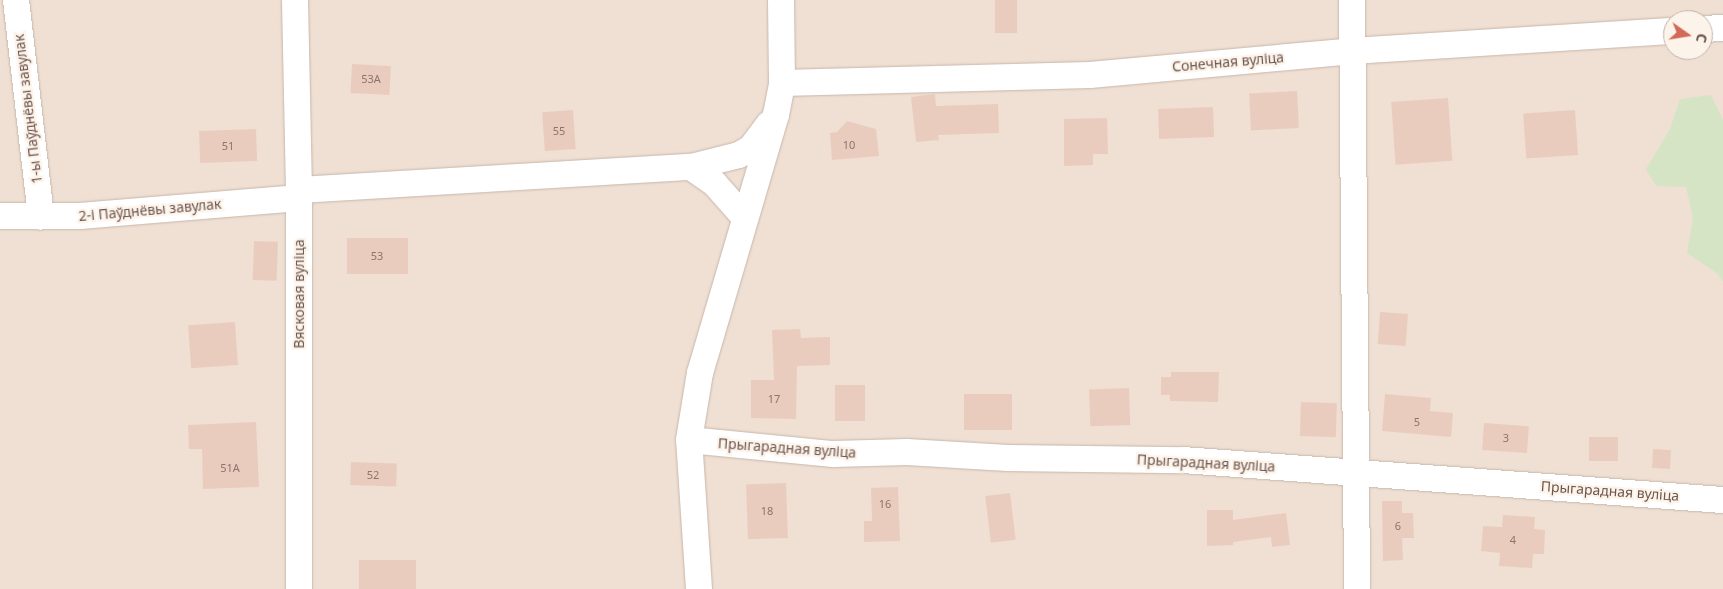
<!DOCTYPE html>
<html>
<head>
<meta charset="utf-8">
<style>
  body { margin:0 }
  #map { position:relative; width:1723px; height:589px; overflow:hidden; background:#f9efe4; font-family:"Noto Sans",sans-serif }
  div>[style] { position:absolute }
  .residential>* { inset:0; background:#efe0d3 }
  .green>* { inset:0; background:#d4e4c5 }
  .building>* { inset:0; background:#eaccbf; transform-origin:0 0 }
  .roads { filter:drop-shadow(0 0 1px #c8b6ac) drop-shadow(0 0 1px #c8b6ac) }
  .minor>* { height:26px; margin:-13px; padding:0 13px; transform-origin:13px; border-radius:13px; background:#fff }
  span { translate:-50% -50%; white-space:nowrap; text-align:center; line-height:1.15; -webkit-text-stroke:4.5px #fcf3ea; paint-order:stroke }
  .number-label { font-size:11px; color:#8d746a }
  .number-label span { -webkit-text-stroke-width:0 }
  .street-label { font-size:14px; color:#6e564d }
  .north { position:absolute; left:1663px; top:10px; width:50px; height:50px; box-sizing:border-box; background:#fcf3ea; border:1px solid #c3b4ab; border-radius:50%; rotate:103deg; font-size:14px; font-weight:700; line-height:20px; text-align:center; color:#6e564d }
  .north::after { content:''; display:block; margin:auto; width:18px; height:22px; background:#d36959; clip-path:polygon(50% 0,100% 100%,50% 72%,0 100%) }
</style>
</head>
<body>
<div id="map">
  <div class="residential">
    <div style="clip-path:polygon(evenodd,0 0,1723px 0,1723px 589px,0 589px,0 0,1673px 20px,1703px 20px,1703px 50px,1673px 50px,1673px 20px)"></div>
  </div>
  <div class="green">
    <div style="clip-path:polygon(1711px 95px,1723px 120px,1723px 282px,1718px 274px,1687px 253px,1693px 218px,1686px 187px,1656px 186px,1646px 169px,1670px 129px,1680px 99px)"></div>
  </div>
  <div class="building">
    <div style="left:995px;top:0;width:22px;height:33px"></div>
    <div style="left:352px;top:64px;width:39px;height:29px;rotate:3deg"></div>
    <div style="left:1297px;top:91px;width:37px;height:48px;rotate:87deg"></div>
    <div style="clip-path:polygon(935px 94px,936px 106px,998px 104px,999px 133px,938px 135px,939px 140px,916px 142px,911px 97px)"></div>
    <div style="left:1448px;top:98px;width:63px;height:57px;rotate:86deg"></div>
    <div style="left:1213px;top:107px;width:30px;height:55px;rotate:88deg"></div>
    <div style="left:573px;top:110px;width:39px;height:31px;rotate:86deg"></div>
    <div style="left:1575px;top:110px;width:45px;height:52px;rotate:86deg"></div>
    <div style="clip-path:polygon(1107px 118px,1108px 154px,1093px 154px,1093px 165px,1064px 166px,1064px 119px)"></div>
    <div style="clip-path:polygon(847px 121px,876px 129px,879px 156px,832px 160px,830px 133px,837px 132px)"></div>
    <div style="left:256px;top:129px;width:32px;height:57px;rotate:88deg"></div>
    <div style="left:347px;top:238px;width:61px;height:36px"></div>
    <div style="left:254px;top:241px;width:24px;height:39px;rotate:2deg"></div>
    <div style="left:1380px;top:312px;width:28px;height:32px;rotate:4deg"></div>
    <div style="left:235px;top:322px;width:43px;height:47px;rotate:86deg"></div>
    <div style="clip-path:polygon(800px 329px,801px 338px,830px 337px,830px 365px,797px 366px,796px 419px,751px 418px,751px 380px,774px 380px,772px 330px)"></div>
    <div style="clip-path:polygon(1171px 372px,1219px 372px,1218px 402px,1170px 401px,1170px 395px,1161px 395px,1161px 377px,1171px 377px)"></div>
    <div style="left:835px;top:385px;width:30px;height:36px"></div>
    <div style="left:1129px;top:388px;width:37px;height:40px;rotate:88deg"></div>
    <div style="left:1012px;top:394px;width:36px;height:48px;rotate:90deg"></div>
    <div style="clip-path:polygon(1385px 394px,1431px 398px,1430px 411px,1453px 413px,1451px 437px,1382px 431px)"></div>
    <div style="left:1301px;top:402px;width:36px;height:34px;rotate:2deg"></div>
    <div style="clip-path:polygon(256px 422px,259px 487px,203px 489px,202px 449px,189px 449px,188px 425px)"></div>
    <div style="left:1484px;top:423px;width:45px;height:27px;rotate:4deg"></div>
    <div style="left:1589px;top:437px;width:29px;height:24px"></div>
    <div style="left:1653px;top:449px;width:18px;height:19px;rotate:3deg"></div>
    <div style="left:351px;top:462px;width:46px;height:23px;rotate:2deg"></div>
    <div style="left:786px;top:483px;width:55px;height:40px;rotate:88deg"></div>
    <div style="clip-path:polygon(898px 487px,900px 541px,864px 542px,864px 521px,872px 521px,871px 488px)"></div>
    <div style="left:1010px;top:493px;width:47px;height:25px;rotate:83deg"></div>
    <div style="clip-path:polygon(1382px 501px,1402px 501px,1402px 513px,1413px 513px,1414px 538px,1402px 538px,1403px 560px,1383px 561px)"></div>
    <div style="clip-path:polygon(1207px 510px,1233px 510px,1233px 520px,1286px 513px,1290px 545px,1272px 547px,1271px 537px,1233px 542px,1233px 545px,1207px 546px)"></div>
    <div style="clip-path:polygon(1503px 515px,1535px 517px,1534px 529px,1545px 530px,1544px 554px,1533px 554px,1532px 568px,1499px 566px,1500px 553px,1481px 551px,1483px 526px,1502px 527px)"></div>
    <div style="left:359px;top:560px;width:57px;height:29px"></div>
  </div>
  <div class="roads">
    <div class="minor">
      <div style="left:16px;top:0;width:218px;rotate:83.4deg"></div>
      <div style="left:295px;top:0;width:198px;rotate:88.8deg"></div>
      <div style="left:299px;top:198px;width:391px;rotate:90deg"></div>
      <div style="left:1352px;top:0;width:589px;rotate:89.51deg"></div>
      <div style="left:1703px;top:29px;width:20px;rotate:-3deg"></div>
      <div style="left:782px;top:83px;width:308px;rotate:-1.5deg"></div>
      <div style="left:1090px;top:75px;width:264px;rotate:-5.2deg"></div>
      <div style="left:1353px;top:51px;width:321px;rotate:-3.6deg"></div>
      <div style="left:691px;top:167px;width:29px;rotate:35deg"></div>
      <div style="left:715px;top:184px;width:45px;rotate:48.6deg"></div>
      <div style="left:299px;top:190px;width:393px;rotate:-3.4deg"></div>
      <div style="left:691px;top:167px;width:49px;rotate:-14deg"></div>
      <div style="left:739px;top:155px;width:14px;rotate:-30deg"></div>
      <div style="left:751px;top:148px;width:30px;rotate:-53deg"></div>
      <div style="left:0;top:216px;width:80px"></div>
      <div style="left:80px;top:216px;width:220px;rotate:-4.7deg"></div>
      <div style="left:689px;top:440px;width:145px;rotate:5.6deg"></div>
      <div style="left:833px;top:454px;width:74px;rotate:-1.5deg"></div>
      <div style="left:907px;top:452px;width:101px;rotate:3.4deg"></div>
      <div style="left:1008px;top:458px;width:175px;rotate:0.7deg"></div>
      <div style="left:1183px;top:460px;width:541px;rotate:4.24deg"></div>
      <div style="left:699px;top:589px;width:149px;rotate:-93.8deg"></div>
      <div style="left:689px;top:440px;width:68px;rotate:-80.7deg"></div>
      <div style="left:700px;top:373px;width:269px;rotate:-73.6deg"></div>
      <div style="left:776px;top:115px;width:33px;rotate:-79deg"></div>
      <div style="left:782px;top:83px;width:83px;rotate:-90.7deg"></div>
    </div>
  </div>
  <div class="number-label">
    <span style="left:371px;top:79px">53А</span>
    <span style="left:559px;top:131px">55</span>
    <span style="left:849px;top:145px">10</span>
    <span style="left:228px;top:146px">51</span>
    <span style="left:377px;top:256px">53</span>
    <span style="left:774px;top:399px">17</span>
    <span style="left:1417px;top:422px">5</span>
    <span style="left:1506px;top:438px">3</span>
    <span style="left:230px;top:468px">51А</span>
    <span style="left:373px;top:475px">52</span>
    <span style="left:885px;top:504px">16</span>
    <span style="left:767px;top:511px">18</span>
    <span style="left:1398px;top:526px">6</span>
    <span style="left:1513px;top:540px">4</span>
  </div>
  <div class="street-label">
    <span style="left:1228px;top:62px;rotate:-5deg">Сонечная вуліца</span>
    <span style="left:28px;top:109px;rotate:-97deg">1-ы Паўднёвы завулак</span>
    <span style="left:150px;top:210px;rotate:-5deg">2-і Паўднёвы завулак</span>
    <span style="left:299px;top:294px;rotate:-90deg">Вясковая вуліца</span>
    <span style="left:787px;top:448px;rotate:4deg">Прыгарадная вуліца</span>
    <span style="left:1206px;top:463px;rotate:3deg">Прыгарадная вуліца</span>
    <span style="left:1610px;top:491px;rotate:4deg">Прыгарадная вуліца</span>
  </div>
  <div class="north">С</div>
</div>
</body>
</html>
